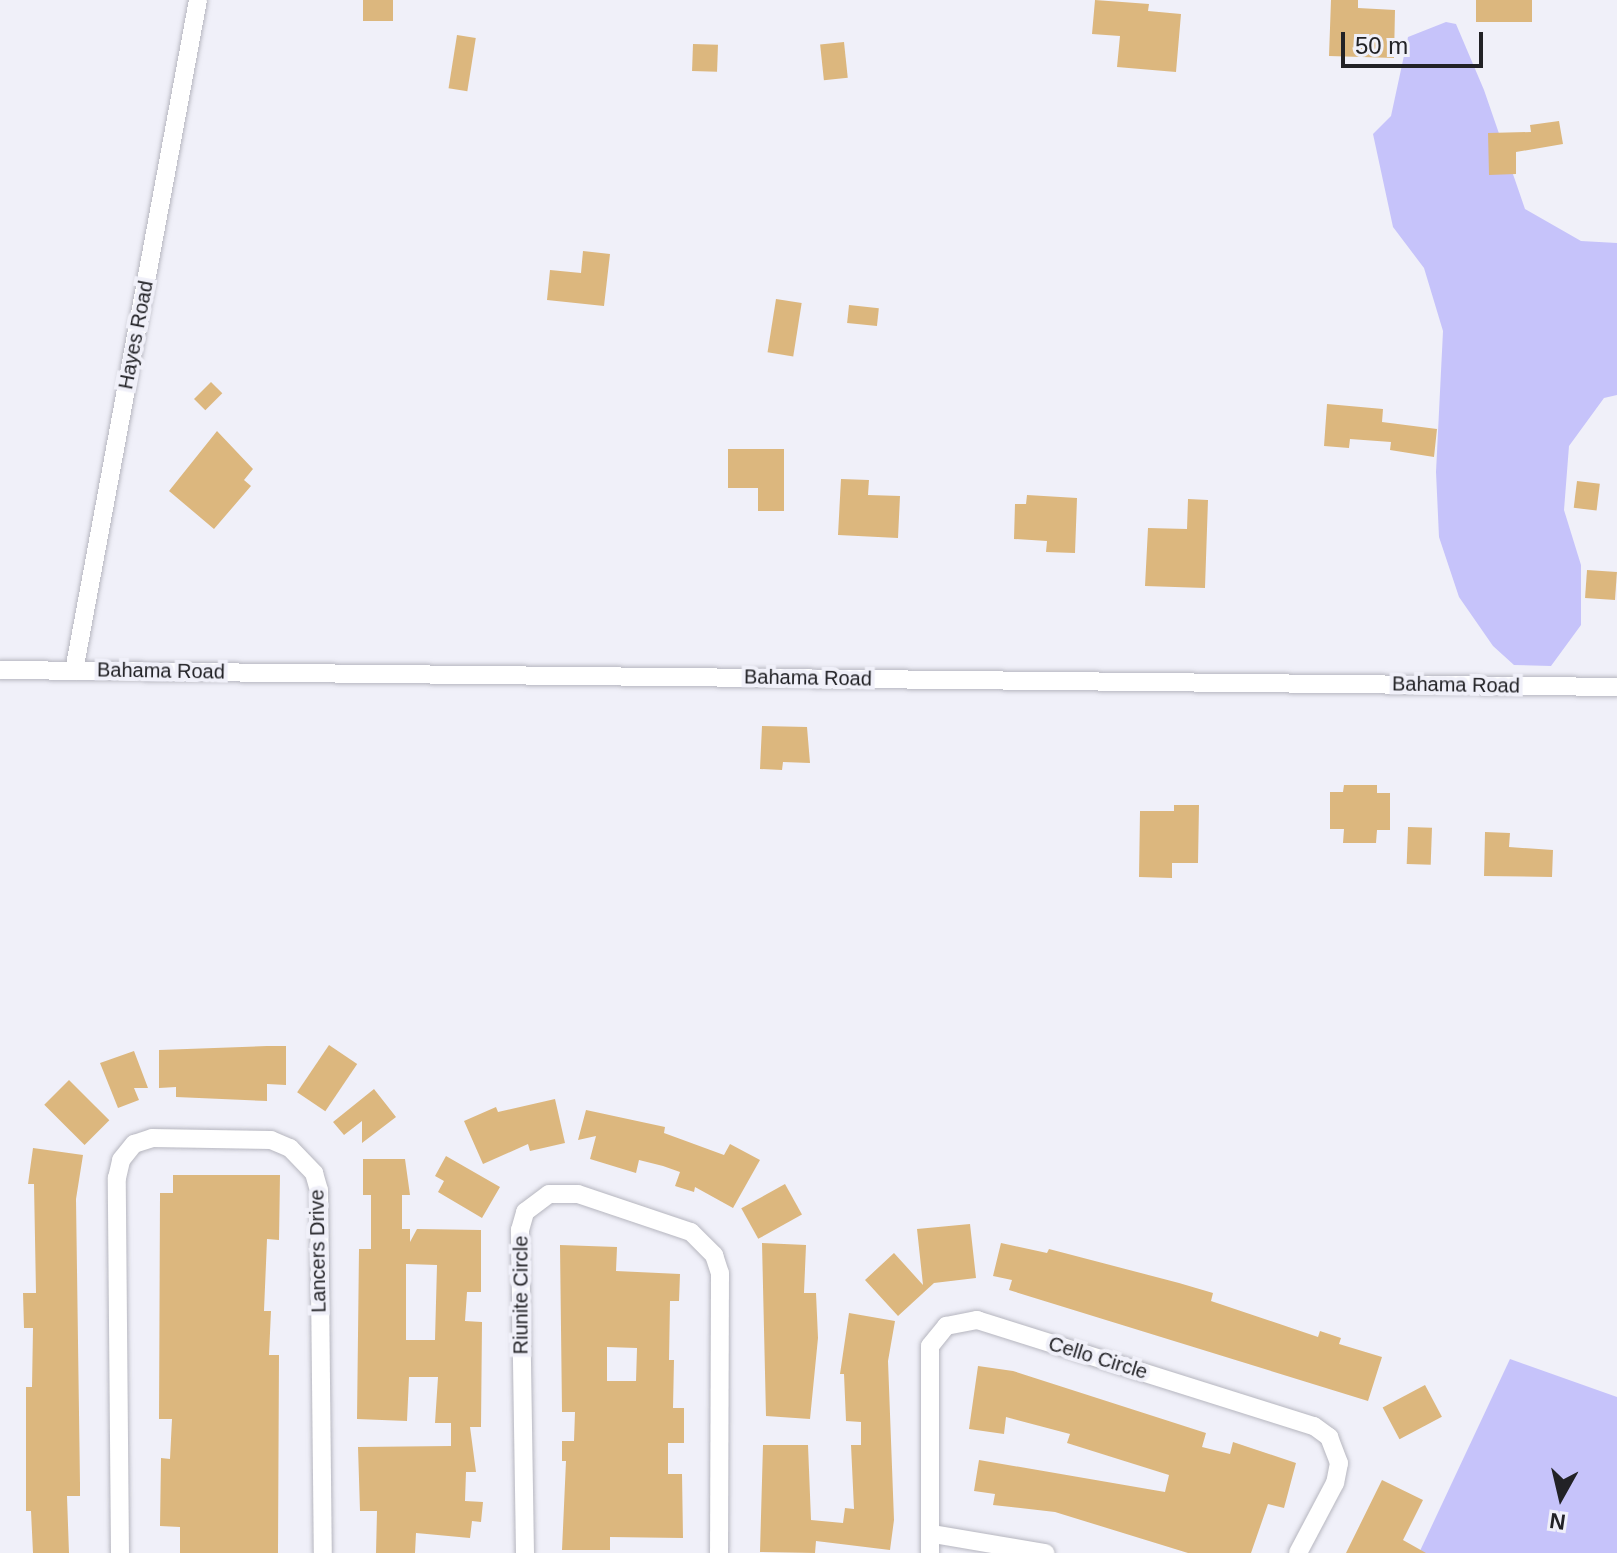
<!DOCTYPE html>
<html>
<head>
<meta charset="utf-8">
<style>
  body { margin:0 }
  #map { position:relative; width:1617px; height:1553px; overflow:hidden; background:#f0f0f9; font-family:Arial,sans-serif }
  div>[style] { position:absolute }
  .green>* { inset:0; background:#c6c3fa }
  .building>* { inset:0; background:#dcb77e; transform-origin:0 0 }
  .roads { filter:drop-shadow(0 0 2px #b6b6bf) drop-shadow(0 0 2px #b6b6bf) }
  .minor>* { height:18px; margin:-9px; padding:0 9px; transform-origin:9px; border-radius:9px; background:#fff }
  span { translate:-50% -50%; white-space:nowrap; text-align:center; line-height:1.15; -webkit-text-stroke:8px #f0f0f9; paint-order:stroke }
  .street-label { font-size:20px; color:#222226 }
  .north { position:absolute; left:1521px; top:1457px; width:80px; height:80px; -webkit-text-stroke:6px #f0f0f9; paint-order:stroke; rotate:188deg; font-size:22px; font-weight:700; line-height:32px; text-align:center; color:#222226 }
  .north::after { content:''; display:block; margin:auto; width:28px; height:36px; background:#222226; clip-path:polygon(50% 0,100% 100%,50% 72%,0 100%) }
  .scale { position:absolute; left:1341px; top:32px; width:142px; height:36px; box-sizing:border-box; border:4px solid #222226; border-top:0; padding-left:10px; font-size:24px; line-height:28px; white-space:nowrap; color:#222226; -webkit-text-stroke:6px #f0f0f9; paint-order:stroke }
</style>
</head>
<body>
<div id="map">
  <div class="green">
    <div style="clip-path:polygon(1446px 22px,1456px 24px,1484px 90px,1525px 209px,1581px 241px,1617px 243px,1617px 395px,1604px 398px,1569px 446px,1564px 510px,1581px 565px,1581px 625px,1551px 666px,1514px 665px,1493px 646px,1459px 597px,1439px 537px,1436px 472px,1443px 331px,1424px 268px,1393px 227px,1373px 134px,1391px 116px,1408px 37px)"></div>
    <div style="clip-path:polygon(1510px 1359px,1617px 1397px,1617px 1553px,1419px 1553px)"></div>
  </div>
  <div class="building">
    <div style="left:363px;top:0;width:30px;height:21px"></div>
    <div style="clip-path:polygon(1095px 0,1149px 4px,1148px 11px,1181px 14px,1176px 72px,1117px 67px,1120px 36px,1092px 34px)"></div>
    <div style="clip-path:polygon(1331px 0,1358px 0,1358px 8px,1395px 10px,1394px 58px,1329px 56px)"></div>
    <div style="left:1476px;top:0;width:56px;height:22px"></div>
    <div style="left:457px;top:35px;width:19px;height:54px;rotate:9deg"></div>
    <div style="left:844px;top:42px;width:36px;height:24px;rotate:84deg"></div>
    <div style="left:693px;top:44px;width:25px;height:27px;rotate:2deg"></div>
    <div style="clip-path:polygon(1559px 121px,1563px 144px,1516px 152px,1516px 174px,1489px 175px,1488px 133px,1531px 132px,1530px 125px)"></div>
    <div style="clip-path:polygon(583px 251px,610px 254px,604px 306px,547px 300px,550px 270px,581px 273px)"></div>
    <div style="left:776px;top:299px;width:26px;height:54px;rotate:9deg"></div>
    <div style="left:849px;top:305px;width:30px;height:18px;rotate:6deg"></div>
    <div style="left:211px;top:382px;width:16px;height:24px;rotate:45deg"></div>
    <div style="clip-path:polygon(1327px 404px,1383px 409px,1382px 422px,1437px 429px,1434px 457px,1390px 450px,1391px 442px,1350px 439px,1349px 448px,1324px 446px)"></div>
    <div style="clip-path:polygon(217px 431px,253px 469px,244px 480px,251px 486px,214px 529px,169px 491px)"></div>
    <div style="clip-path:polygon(728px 449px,784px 449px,784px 511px,758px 511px,758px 488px,728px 488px)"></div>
    <div style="clip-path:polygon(841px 479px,869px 480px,868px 495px,900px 496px,898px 538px,838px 535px)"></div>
    <div style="left:1577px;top:481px;width:23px;height:27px;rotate:7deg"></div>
    <div style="clip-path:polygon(1027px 495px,1077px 498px,1075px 553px,1046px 552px,1047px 541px,1014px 539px,1015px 504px,1026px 504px)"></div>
    <div style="clip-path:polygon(1188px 499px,1208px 500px,1205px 588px,1145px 586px,1148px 528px,1187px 529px)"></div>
    <div style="left:1587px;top:570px;width:30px;height:28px;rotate:4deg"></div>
    <div style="clip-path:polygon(762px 726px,807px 727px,810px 763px,783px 762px,782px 770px,760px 769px)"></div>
    <div style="clip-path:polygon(1344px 785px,1377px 785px,1377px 793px,1390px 793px,1390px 830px,1377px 830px,1376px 843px,1343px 843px,1344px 829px,1330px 829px,1330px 792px,1343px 792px)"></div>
    <div style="clip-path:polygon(1174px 805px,1199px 805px,1198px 863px,1172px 863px,1172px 878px,1139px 877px,1140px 811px,1174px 811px)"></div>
    <div style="left:1408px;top:827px;width:24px;height:37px;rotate:2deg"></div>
    <div style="clip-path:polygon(1485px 832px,1510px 833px,1509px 847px,1553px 850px,1552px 877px,1484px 876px)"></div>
    <div style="left:329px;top:1045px;width:34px;height:57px;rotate:34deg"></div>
    <div style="clip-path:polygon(267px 1046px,286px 1046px,286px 1085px,267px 1084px,267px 1101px,176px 1097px,176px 1087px,159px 1088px,159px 1050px)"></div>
    <div style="clip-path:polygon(134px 1051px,148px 1088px,134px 1088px,139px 1100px,118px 1108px,100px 1063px)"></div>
    <div style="left:69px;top:1080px;width:57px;height:35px;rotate:45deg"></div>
    <div style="clip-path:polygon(374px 1089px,396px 1117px,362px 1143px,362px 1121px,344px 1135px,333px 1122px)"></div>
    <div style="clip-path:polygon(555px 1099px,565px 1143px,530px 1151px,528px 1144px,483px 1164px,464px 1121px,496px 1107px,498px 1112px)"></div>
    <div style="clip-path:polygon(586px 1110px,665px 1127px,664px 1133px,724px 1155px,730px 1144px,760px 1160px,733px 1208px,695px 1187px,694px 1192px,675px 1186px,680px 1172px,663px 1166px,639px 1160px,636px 1173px,590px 1159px,596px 1136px,578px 1140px)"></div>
    <div style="clip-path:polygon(33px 1148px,83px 1155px,76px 1199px,80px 1484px,80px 1496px,67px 1496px,69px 1553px,33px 1553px,31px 1511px,26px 1511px,26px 1387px,32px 1387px,33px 1328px,24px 1328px,23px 1293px,36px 1293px,34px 1184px,28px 1184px)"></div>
    <div style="clip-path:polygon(446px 1156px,500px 1187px,482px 1218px,438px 1192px,444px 1181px,435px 1176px)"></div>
    <div style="clip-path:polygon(evenodd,363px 1159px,405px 1159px,410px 1195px,402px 1195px,402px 1229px,410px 1229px,410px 1242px,417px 1229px,481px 1230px,481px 1292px,467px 1292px,465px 1321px,482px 1322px,481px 1427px,470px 1427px,476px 1472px,466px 1472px,465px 1501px,483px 1502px,481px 1522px,472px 1521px,470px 1538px,416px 1533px,415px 1553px,376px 1553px,377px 1511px,360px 1511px,358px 1447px,451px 1446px,451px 1423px,435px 1423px,438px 1377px,409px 1377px,407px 1421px,357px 1419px,359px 1249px,371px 1249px,371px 1195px,363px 1195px,363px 1159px,406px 1264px,437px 1265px,435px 1340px,406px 1340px,406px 1264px)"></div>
    <div style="clip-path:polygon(173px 1175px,280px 1175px,279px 1240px,267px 1239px,264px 1311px,271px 1311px,269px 1355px,279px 1355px,278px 1553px,180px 1553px,180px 1527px,160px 1526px,161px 1458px,170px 1459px,172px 1419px,159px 1419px,160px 1193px,173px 1193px)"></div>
    <div style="left:785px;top:1184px;width:35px;height:50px;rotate:61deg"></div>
    <div style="clip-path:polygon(970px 1224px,976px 1278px,934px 1283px,898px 1316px,865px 1280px,894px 1253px,923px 1285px,917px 1229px)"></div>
    <div style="clip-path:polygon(762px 1243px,806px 1245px,804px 1293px,816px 1293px,818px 1338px,810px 1419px,766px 1416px)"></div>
    <div style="clip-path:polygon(1001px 1243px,1047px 1253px,1049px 1249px,1179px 1283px,1213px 1293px,1211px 1301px,1318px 1337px,1320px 1331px,1341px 1338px,1339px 1344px,1382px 1357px,1368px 1401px,1009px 1290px,1012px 1280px,993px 1276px)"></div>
    <div style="clip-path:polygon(evenodd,560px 1245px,617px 1247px,616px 1271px,680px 1274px,679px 1301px,670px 1301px,669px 1360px,674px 1360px,673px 1408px,684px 1408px,684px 1443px,668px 1443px,668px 1474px,682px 1474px,683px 1538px,610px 1537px,610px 1550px,562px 1550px,566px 1461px,562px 1461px,562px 1441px,574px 1441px,575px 1412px,562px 1412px,560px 1245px,607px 1347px,637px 1348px,636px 1381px,607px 1381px,607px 1347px)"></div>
    <div style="clip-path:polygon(849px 1313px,895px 1321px,888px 1361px,894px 1520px,890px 1550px,816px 1541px,815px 1553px,760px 1552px,763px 1445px,808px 1445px,811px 1520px,843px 1523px,845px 1508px,854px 1509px,851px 1445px,861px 1445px,861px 1422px,846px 1421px,844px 1374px,840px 1374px)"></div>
    <div style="clip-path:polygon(978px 1366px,1013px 1371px,1206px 1433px,1202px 1447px,1230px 1454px,1233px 1442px,1296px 1463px,1284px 1508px,1268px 1504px,1251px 1553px,1188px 1553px,1055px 1512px,993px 1505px,995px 1494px,974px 1491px,979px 1460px,1165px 1492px,1169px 1475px,1067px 1443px,1070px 1434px,1006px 1417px,1004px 1434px,969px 1429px)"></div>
    <div style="left:1425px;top:1385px;width:36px;height:48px;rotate:62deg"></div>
    <div style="clip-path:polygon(1382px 1480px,1423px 1500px,1403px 1540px,1426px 1553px,1346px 1553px)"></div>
  </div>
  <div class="roads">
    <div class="minor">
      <div style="left:0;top:670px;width:1617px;rotate:0.6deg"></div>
      <div style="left:74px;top:671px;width:682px;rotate:-79.53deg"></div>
      <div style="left:933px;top:1534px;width:114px;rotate:9.6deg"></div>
      <div style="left:120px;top:1553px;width:375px;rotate:-90.5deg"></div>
      <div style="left:117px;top:1178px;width:18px;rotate:-77deg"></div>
      <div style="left:121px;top:1160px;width:21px;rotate:-51deg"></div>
      <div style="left:134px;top:1144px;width:19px;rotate:-18deg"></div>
      <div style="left:152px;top:1138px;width:119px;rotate:1deg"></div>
      <div style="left:271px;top:1140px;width:21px;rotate:23deg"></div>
      <div style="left:290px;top:1148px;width:35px;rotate:46deg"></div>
      <div style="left:314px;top:1173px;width:18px;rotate:74deg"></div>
      <div style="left:319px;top:1190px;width:363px;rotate:89.4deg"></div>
      <div style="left:525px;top:1553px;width:323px;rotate:-90.9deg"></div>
      <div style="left:520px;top:1230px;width:19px;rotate:-74deg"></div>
      <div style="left:525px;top:1212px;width:30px;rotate:-37deg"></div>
      <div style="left:549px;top:1194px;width:29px"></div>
      <div style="left:578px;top:1194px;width:119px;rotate:18.6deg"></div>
      <div style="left:691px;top:1232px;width:33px;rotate:45deg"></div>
      <div style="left:714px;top:1255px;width:19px;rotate:72deg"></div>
      <div style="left:720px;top:1273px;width:280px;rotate:90.2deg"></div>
      <div style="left:930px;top:1553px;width:207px;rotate:-90deg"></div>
      <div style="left:930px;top:1346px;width:26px;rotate:-51deg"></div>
      <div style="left:946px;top:1326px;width:32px;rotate:-11deg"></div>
      <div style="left:977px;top:1320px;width:353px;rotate:17.5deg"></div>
      <div style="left:1314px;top:1426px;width:19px;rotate:36deg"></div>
      <div style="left:1329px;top:1437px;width:28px;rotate:69deg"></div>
      <div style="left:1339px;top:1463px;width:20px;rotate:101deg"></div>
      <div style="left:1335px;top:1483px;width:79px;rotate:117.9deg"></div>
    </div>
  </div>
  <div class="street-label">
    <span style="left:136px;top:335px;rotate:-79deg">Hayes Road</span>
    <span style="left:161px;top:671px;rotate:1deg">Bahama Road</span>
    <span style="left:808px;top:678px;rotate:1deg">Bahama Road</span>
    <span style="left:1456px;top:685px;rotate:1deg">Bahama Road</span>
    <span style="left:318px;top:1251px;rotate:-91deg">Lancers Drive</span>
    <span style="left:521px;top:1295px;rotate:-90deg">Riunite Circle</span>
    <span style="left:1098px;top:1358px;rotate:17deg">Cello Circle</span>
  </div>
  <div class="north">N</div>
  <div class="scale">50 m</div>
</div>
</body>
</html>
